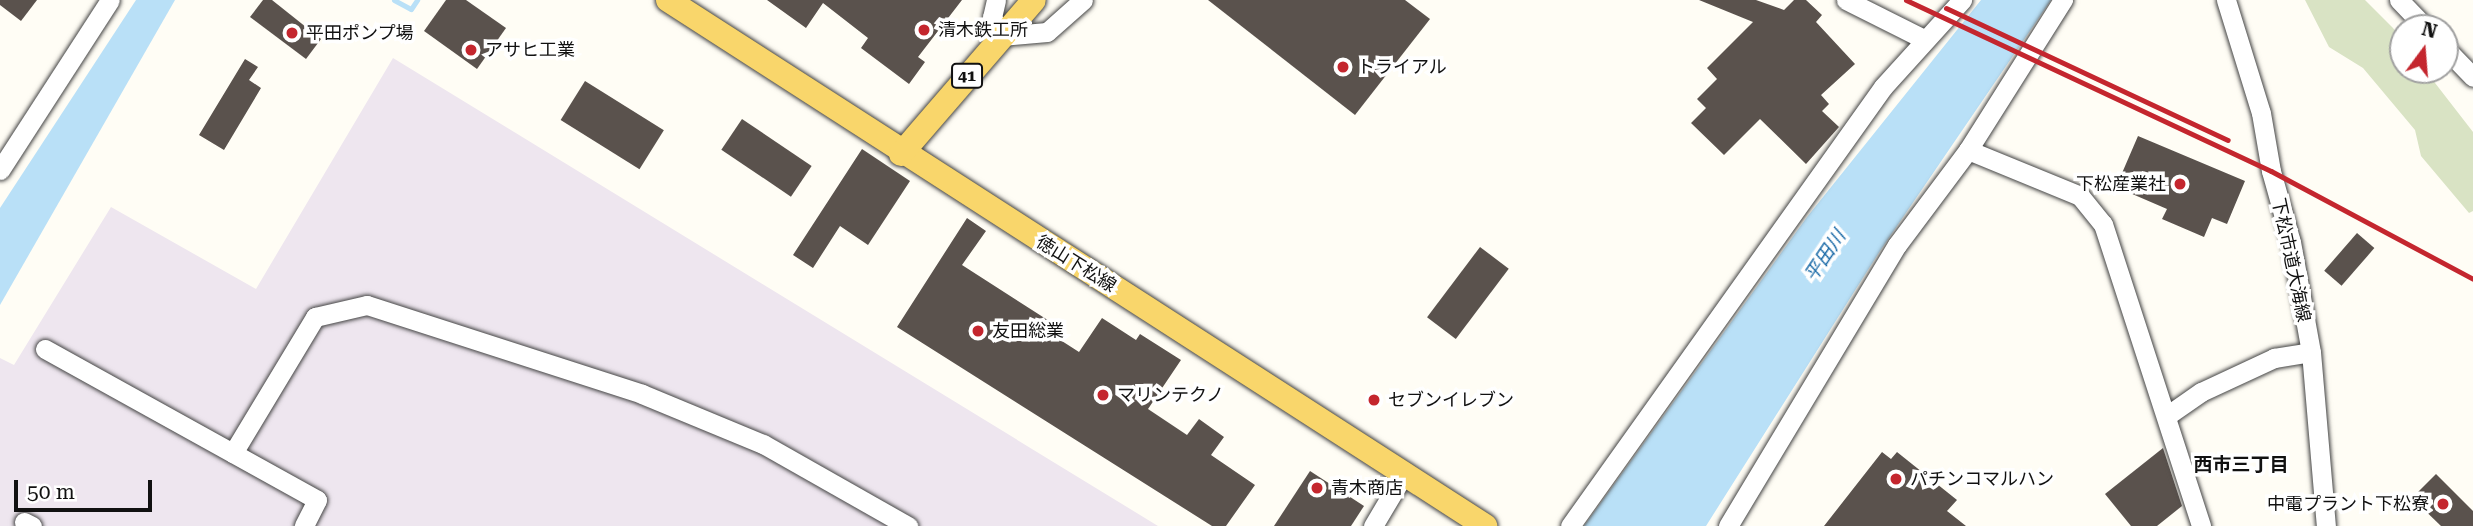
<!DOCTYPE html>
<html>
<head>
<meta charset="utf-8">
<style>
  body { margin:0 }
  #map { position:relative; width:2473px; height:526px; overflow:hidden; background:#fffdf5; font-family:"Roboto Serif","Noto Sans JP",serif }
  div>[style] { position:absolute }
  .industrial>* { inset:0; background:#eee6ef }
  .cemetery>* { inset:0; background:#d9e3c4 }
  .water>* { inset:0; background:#b9e0f7 }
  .stream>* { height:5px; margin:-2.5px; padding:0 2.5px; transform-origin:2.5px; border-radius:2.5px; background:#b9e0f7 }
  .building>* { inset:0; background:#5a524d; transform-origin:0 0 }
  .roads { filter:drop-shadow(0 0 2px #444) drop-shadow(0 0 2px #444) }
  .minor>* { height:19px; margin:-9.5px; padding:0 9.5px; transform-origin:9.5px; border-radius:9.5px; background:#fff }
  .major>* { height:24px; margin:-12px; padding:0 12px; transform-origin:12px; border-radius:12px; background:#f9d66b }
  .rail>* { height:5px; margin:-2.5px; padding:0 2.5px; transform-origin:2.5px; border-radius:2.5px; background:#c4262e }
  .dots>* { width:19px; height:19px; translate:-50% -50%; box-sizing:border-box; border:4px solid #fff; border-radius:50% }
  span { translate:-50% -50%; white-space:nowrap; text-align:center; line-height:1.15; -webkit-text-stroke:7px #fff; paint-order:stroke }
  .shield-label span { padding:2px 5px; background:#fff; border:2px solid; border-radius:5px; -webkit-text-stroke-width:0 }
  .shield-label { font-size:16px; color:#111; font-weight:700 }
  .poi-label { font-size:18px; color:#111 }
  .left { translate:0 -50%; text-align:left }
  .right { translate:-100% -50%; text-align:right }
  .street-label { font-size:18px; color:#111 }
  .water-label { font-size:19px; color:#1768a6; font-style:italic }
  .neighbourhood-label { font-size:19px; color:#111; font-weight:700 }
  .north { position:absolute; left:2389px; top:14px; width:70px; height:70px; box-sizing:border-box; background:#fff; border:2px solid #a0a0a0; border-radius:50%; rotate:16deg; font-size:19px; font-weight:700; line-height:28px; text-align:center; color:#111 }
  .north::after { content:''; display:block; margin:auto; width:24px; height:32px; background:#c4262e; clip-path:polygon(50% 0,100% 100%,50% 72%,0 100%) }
  .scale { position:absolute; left:14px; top:480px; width:138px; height:32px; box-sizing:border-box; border:4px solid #111; border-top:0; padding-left:9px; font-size:21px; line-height:24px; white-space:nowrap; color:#111; -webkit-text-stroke:5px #fff; paint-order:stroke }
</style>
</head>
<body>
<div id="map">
  <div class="industrial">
    <div style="clip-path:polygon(393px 58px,1158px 526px,0 526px,0 358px,14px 365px,111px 207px,256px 289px)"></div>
  </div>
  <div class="cemetery">
    <div style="clip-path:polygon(2305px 0,2365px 0,2393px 28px,2403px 41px,2403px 70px,2425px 70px,2473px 132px,2473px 211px,2469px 213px,2421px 156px,2415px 130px,2363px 68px,2329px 47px)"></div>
  </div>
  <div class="water">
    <div style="clip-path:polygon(136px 0,175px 0,0 305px,0 208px)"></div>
    <div style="clip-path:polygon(1981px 0,2051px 0,1880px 251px,1706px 526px,1584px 526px,1807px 217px)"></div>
  </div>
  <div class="stream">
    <div style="left:394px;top:0;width:19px;rotate:28deg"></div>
    <div style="left:411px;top:9px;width:11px;rotate:-56deg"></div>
  </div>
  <div class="building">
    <div style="clip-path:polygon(0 0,37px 0,21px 21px,0 5px)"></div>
    <div style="clip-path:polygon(263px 0,272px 0,321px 39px,306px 59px,250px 17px)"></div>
    <div style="clip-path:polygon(446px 0,466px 0,506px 28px,477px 69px,424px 31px)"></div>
    <div style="clip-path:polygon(767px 0,962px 0,918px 57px,925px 62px,909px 84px,861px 48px,868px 38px,823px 3px,806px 28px)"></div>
    <div style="clip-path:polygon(1208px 0,1405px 0,1430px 19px,1355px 115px)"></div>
    <div style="clip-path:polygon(1699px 0,1756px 0,1784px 10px,1794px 0,1806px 0,1822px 15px,1816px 22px,1855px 64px,1821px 95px,1829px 104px,1822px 111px,1839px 127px,1806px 164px,1760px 119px,1724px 155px,1691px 123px,1706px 108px,1697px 99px,1717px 79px,1707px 68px,1753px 22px)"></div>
    <div style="clip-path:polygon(245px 59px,258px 67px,249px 80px,261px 88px,224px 150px,199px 135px)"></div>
    <div style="left:585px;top:81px;width:93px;height:46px;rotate:32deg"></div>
    <div style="left:742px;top:119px;width:84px;height:37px;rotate:34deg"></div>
    <div style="clip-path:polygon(2138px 136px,2245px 181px,2227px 224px,2212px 218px,2204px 237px,2162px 219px,2167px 209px,2116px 187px)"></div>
    <div style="clip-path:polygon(862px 149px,910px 181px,868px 245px,840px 226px,813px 268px,793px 255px)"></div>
    <div style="clip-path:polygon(967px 218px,986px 231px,962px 265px,1057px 326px,1051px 334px,1079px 352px,1102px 318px,1136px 340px,1140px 334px,1181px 360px,1148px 409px,1187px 435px,1199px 419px,1224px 437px,1211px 455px,1255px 485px,1226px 526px,1212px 526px,897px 327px)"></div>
    <div style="left:2357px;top:233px;width:23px;height:50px;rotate:41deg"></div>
    <div style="left:1480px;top:247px;width:36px;height:88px;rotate:37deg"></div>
    <div style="clip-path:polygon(2163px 448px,2182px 506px,2157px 526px,2131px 526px,2105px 494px)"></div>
    <div style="clip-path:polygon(1882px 452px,1891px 459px,1897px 452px,1957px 500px,1947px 511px,1966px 526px,1824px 526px)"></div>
    <div style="clip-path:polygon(1310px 471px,1364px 506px,1351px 526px,1274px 526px)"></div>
    <div style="clip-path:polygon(2436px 474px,2473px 511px,2473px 526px,2441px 526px,2412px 498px)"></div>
  </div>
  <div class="roads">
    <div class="minor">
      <div style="left:996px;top:0;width:17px;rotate:103deg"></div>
      <div style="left:992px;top:17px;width:21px;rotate:65deg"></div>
      <div style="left:1001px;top:36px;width:46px;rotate:-5deg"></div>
      <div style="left:1047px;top:32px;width:48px;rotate:-41.6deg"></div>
      <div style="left:1846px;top:0;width:87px;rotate:26.6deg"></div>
      <div style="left:2226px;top:0;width:118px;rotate:72.8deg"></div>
      <div style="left:2261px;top:113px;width:59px;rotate:80.2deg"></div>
      <div style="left:2271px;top:171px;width:74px;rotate:74.3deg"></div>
      <div style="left:2291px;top:242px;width:112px;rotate:79.7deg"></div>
      <div style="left:2311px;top:352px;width:175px;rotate:85.1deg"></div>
      <div style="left:2399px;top:0;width:39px;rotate:46deg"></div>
      <div style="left:2445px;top:48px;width:40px;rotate:46deg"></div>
      <div style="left:1968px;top:150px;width:121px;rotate:22.3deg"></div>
      <div style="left:2080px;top:196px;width:36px;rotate:51deg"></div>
      <div style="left:2103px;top:224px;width:318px;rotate:72deg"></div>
      <div style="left:0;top:170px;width:202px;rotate:-57.1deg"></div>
      <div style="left:45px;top:349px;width:311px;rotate:29deg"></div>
      <div style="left:317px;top:500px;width:29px;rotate:117deg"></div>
      <div style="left:2168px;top:415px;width:40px;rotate:-34.9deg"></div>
      <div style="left:2201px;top:392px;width:81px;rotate:-25deg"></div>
      <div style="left:2274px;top:358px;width:37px;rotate:-9deg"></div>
      <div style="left:233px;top:453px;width:159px;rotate:-58.9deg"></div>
      <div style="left:315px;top:317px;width:53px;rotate:-13deg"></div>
      <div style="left:367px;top:305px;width:289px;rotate:17.9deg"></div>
      <div style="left:642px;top:394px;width:131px;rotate:22.5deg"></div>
      <div style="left:763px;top:444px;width:167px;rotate:29.5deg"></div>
      <div style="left:24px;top:522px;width:9px;rotate:27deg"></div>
      <div style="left:1373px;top:526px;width:63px;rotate:-59.3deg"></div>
      <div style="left:1570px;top:526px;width:539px;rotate:-54.51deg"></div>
      <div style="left:1883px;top:87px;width:118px;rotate:-47.8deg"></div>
      <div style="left:1728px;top:526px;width:328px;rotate:-59deg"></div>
      <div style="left:1897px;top:245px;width:119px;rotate:-53.2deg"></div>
      <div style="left:1968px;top:150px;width:178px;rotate:-57.7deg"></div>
    </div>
    <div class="major">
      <div style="left:668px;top:0;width:972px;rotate:32.77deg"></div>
      <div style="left:901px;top:154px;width:203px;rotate:-49.2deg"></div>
    </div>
  </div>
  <div class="rail">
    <div style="left:1906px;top:0;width:403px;rotate:25.1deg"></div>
    <div style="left:2271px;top:171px;width:229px;rotate:28.1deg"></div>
    <div style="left:1946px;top:8px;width:311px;rotate:25.1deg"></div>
  </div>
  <div class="dots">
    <div style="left:924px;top:30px;background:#c4262e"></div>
    <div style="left:292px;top:33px;background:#c4262e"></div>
    <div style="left:471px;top:50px;background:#c4262e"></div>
    <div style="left:1343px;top:67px;background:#c4262e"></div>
    <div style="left:2180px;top:184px;background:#c4262e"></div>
    <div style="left:978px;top:331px;background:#c4262e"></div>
    <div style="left:1103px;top:395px;background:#c4262e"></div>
    <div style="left:1374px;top:400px;background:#c4262e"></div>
    <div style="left:1896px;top:479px;background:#c4262e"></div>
    <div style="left:1317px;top:488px;background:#c4262e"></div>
    <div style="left:2443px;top:504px;background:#c4262e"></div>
  </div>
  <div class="shield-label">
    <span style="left:967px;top:76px">41</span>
  </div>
  <div class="poi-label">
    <span class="left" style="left:938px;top:30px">清木鉄工所</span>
    <span class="left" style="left:306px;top:33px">平田ポンプ場</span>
    <span class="left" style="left:485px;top:50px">アサヒ工業</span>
    <span class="left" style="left:1357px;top:67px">トライアル</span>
    <span class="right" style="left:2166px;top:184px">下松産業社</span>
    <span class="left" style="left:992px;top:331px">友田総業</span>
    <span class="left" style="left:1117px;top:395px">マリンテクノ</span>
    <span class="left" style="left:1388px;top:400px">セブンイレブン</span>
    <span class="left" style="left:1910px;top:479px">パチンコマルハン</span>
    <span class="left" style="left:1331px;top:488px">青木商店</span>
    <span class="right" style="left:2429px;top:504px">中電プラント下松寮</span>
  </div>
  <div class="street-label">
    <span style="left:2291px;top:260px;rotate:78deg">下松市道大海線</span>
    <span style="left:1076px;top:264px;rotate:32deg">徳山下松線</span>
  </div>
  <div class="water-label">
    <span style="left:1825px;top:256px;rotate:-56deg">平田川</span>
  </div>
  <div class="neighbourhood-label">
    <span style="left:2241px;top:465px">西市三丁目</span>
  </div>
  <div class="north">N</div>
  <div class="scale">50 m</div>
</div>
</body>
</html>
